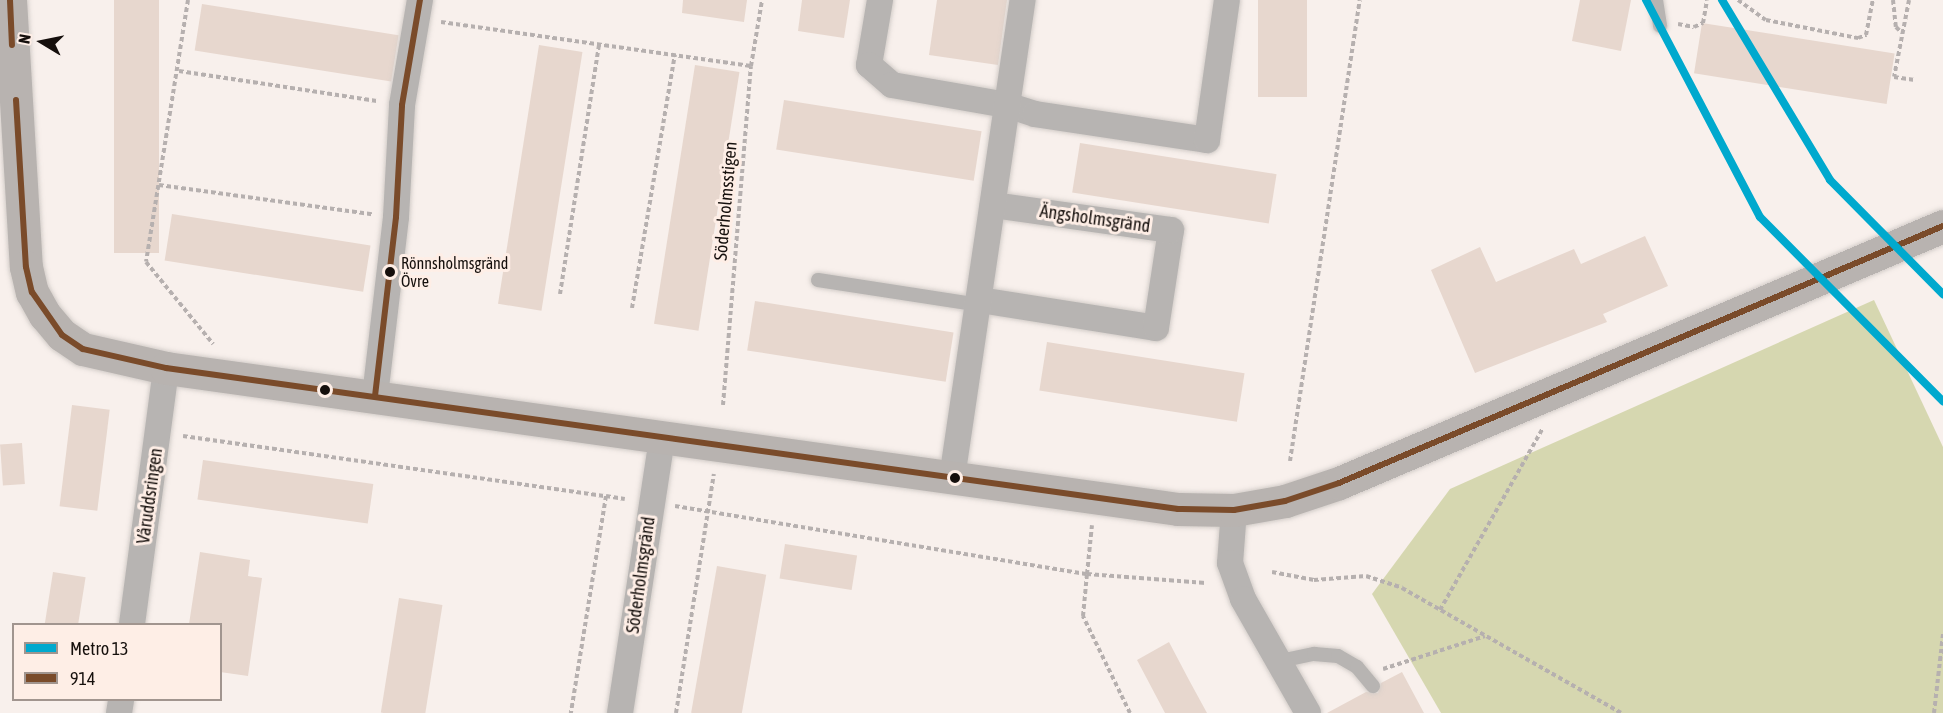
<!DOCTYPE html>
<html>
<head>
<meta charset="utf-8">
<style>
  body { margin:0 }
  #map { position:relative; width:1943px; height:713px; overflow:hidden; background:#f8f0ec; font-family:"Asap Condensed",sans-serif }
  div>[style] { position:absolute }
  .forest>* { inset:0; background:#d6d7b0 }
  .building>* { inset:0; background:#e7d7ce; transform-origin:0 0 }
  .path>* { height:4px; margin-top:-2px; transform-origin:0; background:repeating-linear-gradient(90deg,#b6b0af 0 4.5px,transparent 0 7.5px) }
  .roads { filter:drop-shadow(0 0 2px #d3cdc9) drop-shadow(0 0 2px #d3cdc9) }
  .lane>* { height:14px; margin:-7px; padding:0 7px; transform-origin:7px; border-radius:7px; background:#b7b4b2 }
  .street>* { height:26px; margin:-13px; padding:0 13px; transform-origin:13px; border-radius:13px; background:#b7b4b2 }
  .secondary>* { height:33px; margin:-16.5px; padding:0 16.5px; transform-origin:16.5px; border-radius:16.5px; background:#b8b3b0 }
  .bus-1>* { height:6px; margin:-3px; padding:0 3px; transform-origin:3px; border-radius:3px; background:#7a4b2a }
  .metro-1>* { height:8px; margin:-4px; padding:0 4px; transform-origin:4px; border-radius:4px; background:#00a9ce }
  .dots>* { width:16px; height:16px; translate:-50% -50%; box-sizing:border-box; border:3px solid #feeee6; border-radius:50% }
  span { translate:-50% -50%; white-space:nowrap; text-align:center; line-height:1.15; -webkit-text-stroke:6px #feeee6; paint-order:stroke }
  .bus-label { font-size:16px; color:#150f0c }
  .left { translate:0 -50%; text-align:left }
  .street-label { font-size:18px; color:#150f0c }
  .legend { position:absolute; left:12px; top:623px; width:210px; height:78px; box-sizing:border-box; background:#feeee6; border:2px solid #a1958f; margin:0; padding:8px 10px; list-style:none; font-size:18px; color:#150f0c }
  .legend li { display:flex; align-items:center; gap:12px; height:30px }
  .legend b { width:30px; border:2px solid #a1958f }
  .north { position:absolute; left:12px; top:12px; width:60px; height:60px; -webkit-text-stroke:4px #feeee6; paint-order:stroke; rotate:280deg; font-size:16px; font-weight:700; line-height:24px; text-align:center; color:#150f0c }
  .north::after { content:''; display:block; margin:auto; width:21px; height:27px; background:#150f0c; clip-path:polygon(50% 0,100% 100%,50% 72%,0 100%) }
</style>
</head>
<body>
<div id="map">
  <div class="forest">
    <div style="clip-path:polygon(1874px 300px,1943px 447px,1943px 713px,1441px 713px,1372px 594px,1450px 489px)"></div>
  </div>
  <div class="building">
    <div style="left:114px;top:0;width:45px;height:253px"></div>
    <div style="clip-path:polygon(683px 0,747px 0,744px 22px,682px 13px)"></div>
    <div style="clip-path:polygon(802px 0,850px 0,844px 38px,798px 31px)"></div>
    <div style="clip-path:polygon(937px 0,1007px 0,998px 65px,929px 55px)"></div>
    <div style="left:1258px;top:0;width:49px;height:97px"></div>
    <div style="clip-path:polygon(1580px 0,1631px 0,1621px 51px,1572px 41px)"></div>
    <div style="left:202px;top:4px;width:199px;height:47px;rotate:9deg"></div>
    <div style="left:1702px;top:23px;width:195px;height:51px;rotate:9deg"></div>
    <div style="left:539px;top:45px;width:44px;height:262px;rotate:9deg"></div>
    <div style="left:695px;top:65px;width:45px;height:262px;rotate:9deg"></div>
    <div style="left:784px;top:100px;width:200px;height:50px;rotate:9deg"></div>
    <div style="left:1080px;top:143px;width:199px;height:50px;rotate:9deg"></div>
    <div style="left:172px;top:214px;width:201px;height:47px;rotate:9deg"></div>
    <div style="clip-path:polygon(1645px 236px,1668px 286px,1603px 314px,1607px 322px,1475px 373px,1431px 270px,1480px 247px,1496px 282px,1574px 249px,1581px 264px)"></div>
    <div style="left:755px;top:301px;width:201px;height:50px;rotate:9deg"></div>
    <div style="left:1047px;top:342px;width:200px;height:49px;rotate:9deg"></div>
    <div style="left:72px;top:405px;width:38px;height:102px;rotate:7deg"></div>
    <div style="left:22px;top:443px;width:41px;height:22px;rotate:86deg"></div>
    <div style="left:203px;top:460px;width:172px;height:40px;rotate:8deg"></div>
    <div style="left:785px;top:544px;width:73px;height:35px;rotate:9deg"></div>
    <div style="clip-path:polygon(200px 552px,250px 560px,248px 576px,262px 578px,248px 676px,220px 672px,220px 624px,189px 624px)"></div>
    <div style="left:717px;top:566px;width:50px;height:149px;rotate:10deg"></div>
    <div style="left:53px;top:572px;width:33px;height:53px;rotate:9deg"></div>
    <div style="left:399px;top:598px;width:44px;height:116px;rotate:9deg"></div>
    <div style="clip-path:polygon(1169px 642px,1189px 680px,1207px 713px,1165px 713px,1137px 660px)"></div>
    <div style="clip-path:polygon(1402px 672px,1424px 713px,1327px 713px,1366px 692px,1378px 693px,1381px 683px)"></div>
  </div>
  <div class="path">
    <div style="left:188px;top:0;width:265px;rotate:99.1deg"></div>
    <div style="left:146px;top:262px;width:106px;rotate:50.7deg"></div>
    <div style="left:1738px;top:0;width:34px;rotate:36deg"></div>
    <div style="left:1766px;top:20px;width:94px;rotate:11.1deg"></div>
    <div style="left:1858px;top:38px;width:9px;rotate:-21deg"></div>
    <div style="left:1866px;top:35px;width:36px;rotate:-79deg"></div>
    <div style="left:1893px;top:0;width:27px;rotate:84deg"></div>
    <div style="left:1896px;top:27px;width:8px;rotate:45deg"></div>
    <div style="left:1909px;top:0;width:78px;rotate:101deg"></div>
    <div style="left:1894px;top:77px;width:21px;rotate:8deg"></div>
    <div style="left:441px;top:22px;width:313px;rotate:8.1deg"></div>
    <div style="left:1678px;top:24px;width:16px;rotate:11deg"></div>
    <div style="left:1694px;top:27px;width:10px;rotate:-24deg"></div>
    <div style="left:1703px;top:23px;width:23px;rotate:-80deg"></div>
    <div style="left:179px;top:71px;width:200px;rotate:8.6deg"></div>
    <div style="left:159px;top:185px;width:215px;rotate:7.8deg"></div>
    <div style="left:560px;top:294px;width:253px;rotate:-81.1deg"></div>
    <div style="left:632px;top:308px;width:257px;rotate:-80.4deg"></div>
    <div style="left:723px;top:405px;width:340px;rotate:-85.3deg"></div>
    <div style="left:751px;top:66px;width:67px;rotate:-80.5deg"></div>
    <div style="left:183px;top:436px;width:427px;rotate:8.1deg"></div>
    <div style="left:606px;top:496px;width:220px;rotate:99.2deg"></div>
    <div style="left:1290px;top:461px;width:466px;rotate:-81.4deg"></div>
    <div style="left:606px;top:496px;width:19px;rotate:9deg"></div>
    <div style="left:675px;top:506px;width:418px;rotate:9.4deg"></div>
    <div style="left:1087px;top:574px;width:49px;rotate:-84.2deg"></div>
    <div style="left:1272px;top:572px;width:43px;rotate:10.8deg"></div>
    <div style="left:1314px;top:580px;width:52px;rotate:-4.4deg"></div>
    <div style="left:1366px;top:576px;width:38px;rotate:18deg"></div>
    <div style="left:1402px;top:588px;width:252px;rotate:29.7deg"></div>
    <div style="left:1440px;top:610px;width:209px;rotate:-60.5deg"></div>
    <div style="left:1383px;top:669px;width:107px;rotate:-17.9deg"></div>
    <div style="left:676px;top:713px;width:242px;rotate:-81deg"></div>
    <div style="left:1130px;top:713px;width:108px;rotate:-115.9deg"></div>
    <div style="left:1083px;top:616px;width:42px;rotate:-84.6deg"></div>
    <div style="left:1087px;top:574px;width:119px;rotate:4.3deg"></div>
    <div style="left:1934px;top:713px;width:80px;rotate:-83.5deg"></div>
  </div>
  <div class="roads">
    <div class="lane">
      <div style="left:1656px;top:0;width:26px;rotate:81deg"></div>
      <div style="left:818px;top:280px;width:163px;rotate:8.8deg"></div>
      <div style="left:1280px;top:661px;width:35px;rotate:-12deg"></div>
      <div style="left:1314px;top:654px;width:24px;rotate:5deg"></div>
      <div style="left:1338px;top:656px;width:22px;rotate:30deg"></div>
      <div style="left:1357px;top:667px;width:25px;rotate:50deg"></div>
    </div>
    <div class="street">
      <div style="left:880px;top:0;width:66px;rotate:99.6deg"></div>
      <div style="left:869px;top:65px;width:30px;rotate:41deg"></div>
      <div style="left:892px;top:85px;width:117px;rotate:9.9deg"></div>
      <div style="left:1007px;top:105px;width:29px;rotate:18deg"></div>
      <div style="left:1035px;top:114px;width:174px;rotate:8.6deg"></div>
      <div style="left:1207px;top:140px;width:141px;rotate:-81.9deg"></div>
      <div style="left:980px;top:300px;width:178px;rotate:9deg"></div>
      <div style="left:1156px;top:328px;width:99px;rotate:-81.3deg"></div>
      <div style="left:1171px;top:230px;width:180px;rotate:-172deg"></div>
      <div style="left:375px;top:396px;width:180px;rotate:-83.3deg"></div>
      <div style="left:396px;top:217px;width:112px;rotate:-86.9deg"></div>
      <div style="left:402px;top:105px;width:107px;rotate:-80.3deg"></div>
      <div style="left:952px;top:478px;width:483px;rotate:-81.6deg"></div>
      <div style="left:1234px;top:510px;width:53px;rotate:94.3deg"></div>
      <div style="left:1230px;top:563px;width:38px;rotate:70deg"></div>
      <div style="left:1243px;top:599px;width:131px;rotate:60.3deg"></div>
      <div style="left:132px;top:624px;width:258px;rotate:-82.4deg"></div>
      <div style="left:119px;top:713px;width:13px;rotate:-81deg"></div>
      <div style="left:620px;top:713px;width:279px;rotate:-81.3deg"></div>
    </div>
    <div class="secondary">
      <div style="left:10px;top:0;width:267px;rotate:86.6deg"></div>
      <div style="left:26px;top:267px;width:26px;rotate:77deg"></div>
      <div style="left:32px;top:292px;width:26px;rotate:61deg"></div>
      <div style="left:45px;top:315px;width:26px;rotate:50deg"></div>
      <div style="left:62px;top:335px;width:25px;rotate:34deg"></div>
      <div style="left:83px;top:349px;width:85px;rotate:12.9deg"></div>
      <div style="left:166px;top:368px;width:1022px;rotate:7.93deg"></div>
      <div style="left:1178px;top:509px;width:56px;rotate:1deg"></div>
      <div style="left:1234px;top:510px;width:52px;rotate:-10deg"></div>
      <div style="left:1285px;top:501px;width:57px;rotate:-18.4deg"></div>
      <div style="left:1339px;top:483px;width:656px;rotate:-23.05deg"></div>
    </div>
  </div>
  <div class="bus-1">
    <div style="left:10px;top:0;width:45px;rotate:87.5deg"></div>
    <div style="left:16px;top:100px;width:167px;rotate:86.6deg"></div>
    <div style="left:26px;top:267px;width:26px;rotate:77deg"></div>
    <div style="left:32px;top:292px;width:52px;rotate:55.1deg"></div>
    <div style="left:62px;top:335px;width:25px;rotate:34deg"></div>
    <div style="left:83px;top:349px;width:85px;rotate:12.9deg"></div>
    <div style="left:166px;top:368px;width:1022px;rotate:7.93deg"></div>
    <div style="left:1178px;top:509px;width:56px;rotate:1deg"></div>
    <div style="left:1234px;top:510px;width:52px;rotate:-10deg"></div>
    <div style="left:1285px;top:501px;width:57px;rotate:-18.4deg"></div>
    <div style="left:1339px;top:483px;width:656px;rotate:-23.05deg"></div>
    <div style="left:375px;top:396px;width:180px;rotate:-83.3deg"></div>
    <div style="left:396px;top:217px;width:112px;rotate:-86.9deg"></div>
    <div style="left:402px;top:105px;width:107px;rotate:-80.3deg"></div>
  </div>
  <div class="metro-1">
    <div style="left:1646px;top:0;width:245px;rotate:62.3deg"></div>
    <div style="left:1760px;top:217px;width:260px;rotate:45.2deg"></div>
    <div style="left:1722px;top:0;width:210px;rotate:59deg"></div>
    <div style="left:1830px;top:180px;width:161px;rotate:45.3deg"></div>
  </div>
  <div class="dots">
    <div style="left:390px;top:272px;background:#150f0c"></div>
    <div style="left:325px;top:390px;background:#150f0c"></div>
    <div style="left:955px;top:478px;background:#150f0c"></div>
  </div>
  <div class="bus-label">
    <span class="left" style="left:401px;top:272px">Rönnsholmsgränd<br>Övre</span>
  </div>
  <div class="street-label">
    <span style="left:726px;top:201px;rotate:-85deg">Söderholmsstigen</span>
    <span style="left:1095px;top:219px;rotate:8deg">Ängsholmsgränd</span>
    <span style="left:150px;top:496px;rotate:-82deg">Våruddsringen</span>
    <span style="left:641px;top:575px;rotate:-82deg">Söderholmsgränd</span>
  </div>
  <ul class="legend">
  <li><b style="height:8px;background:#00a9ce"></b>Metro 13</li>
  <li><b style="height:8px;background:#7a4b2a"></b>914</li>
  </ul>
  <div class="north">N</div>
</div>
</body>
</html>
